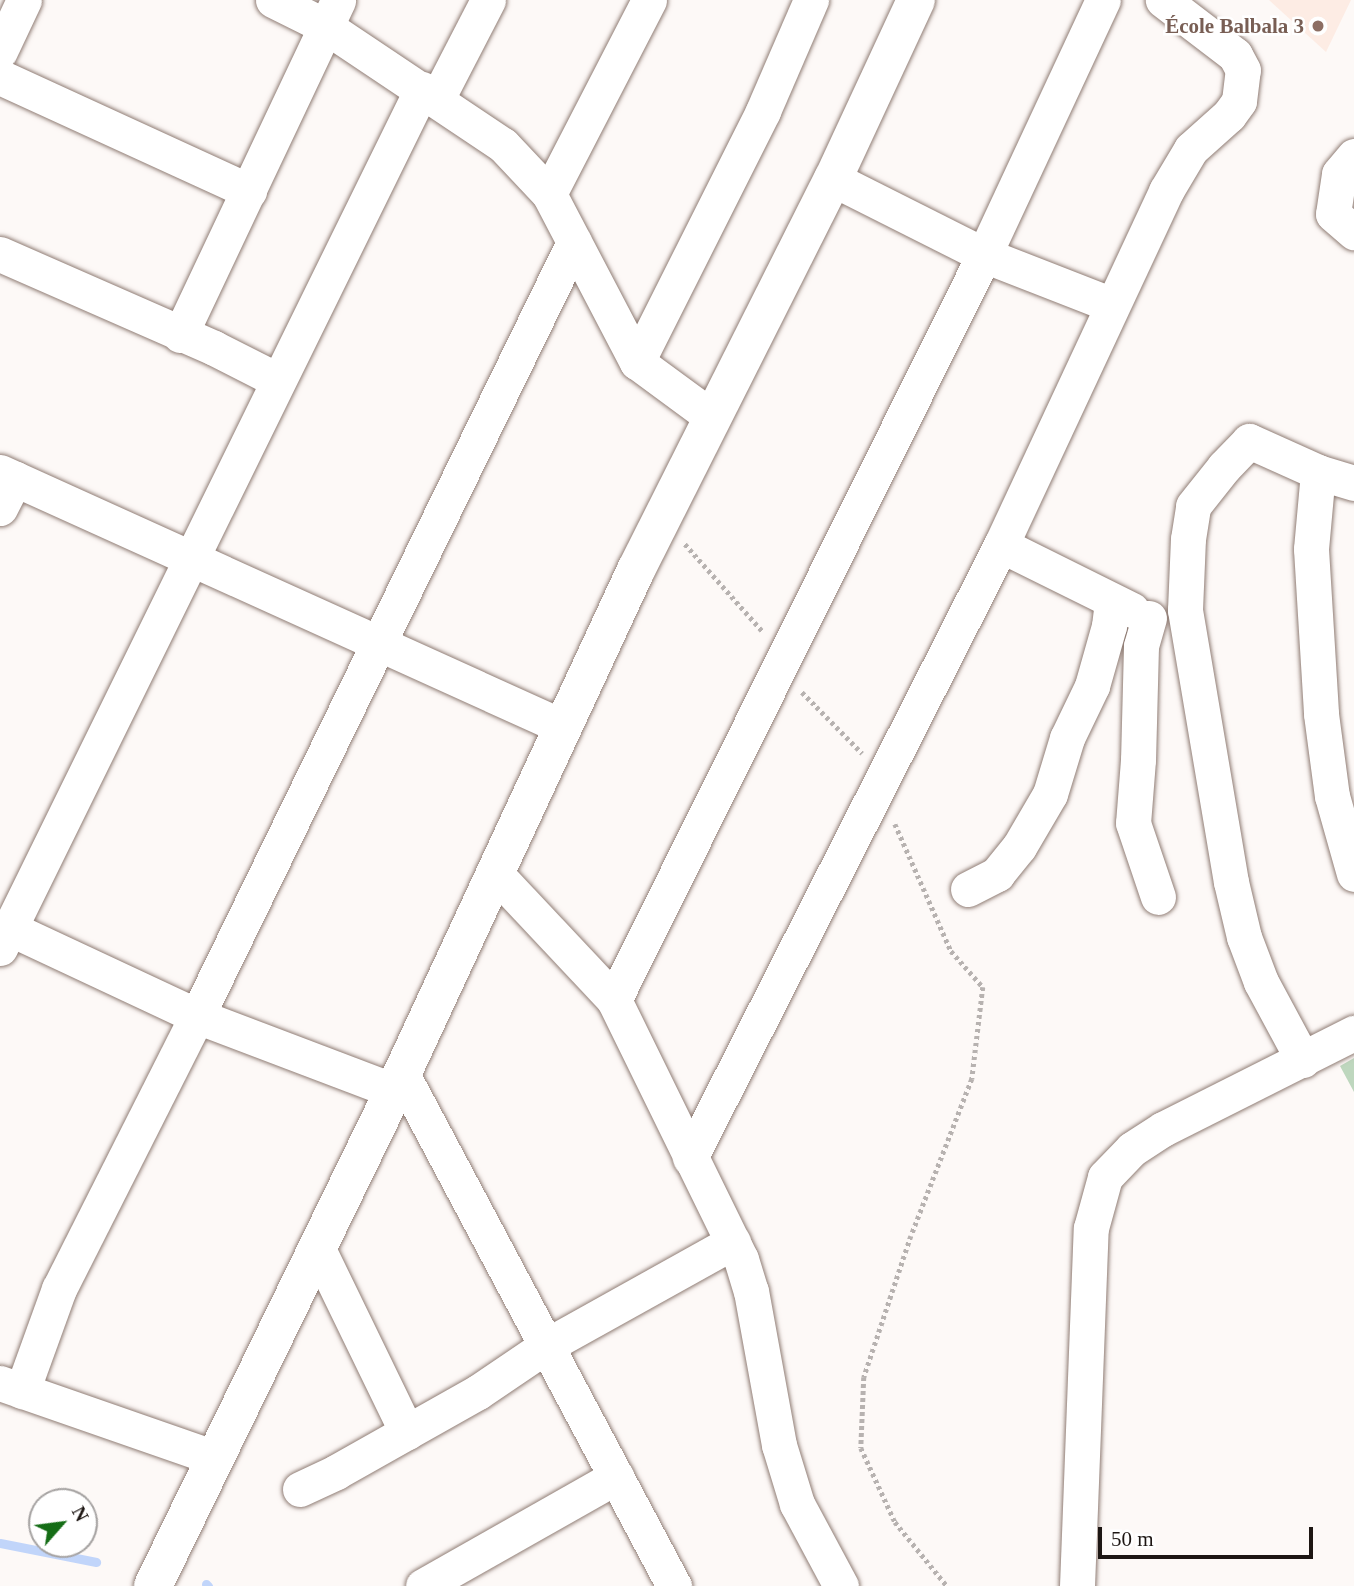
<!DOCTYPE html>
<html>
<head>
<meta charset="utf-8">
<style>
  body { margin:0 }
  #map { position:relative; width:1354px; height:1586px; overflow:hidden; background:#fdf9f7; font-family:"Times New Roman",serif }
  div>[style] { position:absolute }
  .built>* { inset:0; background:#fdece4 }
  .green>* { inset:0; background:#bed7be }
  .stream>* { height:9px; margin:-4.5px; padding:0 4.5px; transform-origin:4.5px; border-radius:4.5px; background:#c1d5fa }
  .path>* { height:4.5px; margin-top:-2.25px; transform-origin:0; background:repeating-linear-gradient(90deg,#b7b2b0 0 3.5px,transparent 0 7px) }
  .roads { filter:drop-shadow(0 0 2px #907d75) drop-shadow(0 0 2px #907d75) }
  .minor>* { height:35px; margin:-17.5px; padding:0 17.5px; transform-origin:17.5px; border-radius:17.5px; background:#fff }
  .tertiary>* { height:38px; margin:-19px; padding:0 19px; transform-origin:19px; border-radius:19px; background:#fff }
  .dots>* { width:19px; height:19px; translate:-50% -50%; box-sizing:border-box; border:4px solid #fff; border-radius:50% }
  span { translate:-50% -50%; white-space:nowrap; text-align:center; line-height:1.15; -webkit-text-stroke:5px #fff; paint-order:stroke }
  .education-label { font-size:21px; color:#785e54; font-weight:700 }
  .right { translate:-100% -50%; text-align:right }
  .north { position:absolute; left:28px; top:1488px; width:70px; height:70px; box-sizing:border-box; background:#fff; border:2px solid #a5a2a1; border-radius:50%; rotate:62deg; font-size:19px; font-weight:700; line-height:28px; text-align:center; color:#1d1613 }
  .north::after { content:''; display:block; margin:auto; width:24px; height:32px; background:#156d16; clip-path:polygon(50% 0,100% 100%,50% 72%,0 100%) }
  .scale { position:absolute; left:1098px; top:1527px; width:215px; height:32px; box-sizing:border-box; border:4px solid #1d1613; border-top:0; padding-left:9px; font-size:21px; line-height:24px; white-space:nowrap; color:#1d1613; -webkit-text-stroke:5px #fff; paint-order:stroke }
</style>
</head>
<body>
<div id="map">
  <div class="built">
    <div style="clip-path:polygon(1269px 0,1351px 0,1326px 52px)"></div>
  </div>
  <div class="green">
    <div style="clip-path:polygon(1354px 1058px,1354px 1092px,1340px 1066px)"></div>
  </div>
  <div class="stream">
    <div style="left:0;top:1543px;width:98px;rotate:11.2deg"></div>
    <div style="left:206px;top:1584px;width:3px;rotate:45deg"></div>
  </div>
  <div class="path">
    <div style="left:685px;top:544px;width:118px;rotate:48.4deg"></div>
    <div style="left:802px;top:692px;width:86px;rotate:45.5deg"></div>
    <div style="left:895px;top:824px;width:139px;rotate:66.2deg"></div>
    <div style="left:951px;top:951px;width:48px;rotate:48.4deg"></div>
    <div style="left:983px;top:987px;width:93px;rotate:96.8deg"></div>
    <div style="left:972px;top:1079px;width:168px;rotate:111.2deg"></div>
    <div style="left:911px;top:1236px;width:149px;rotate:108.4deg"></div>
    <div style="left:864px;top:1377px;width:71px;rotate:92.4deg"></div>
    <div style="left:861px;top:1448px;width:81px;rotate:65.3deg"></div>
    <div style="left:895px;top:1522px;width:82px;rotate:50.9deg"></div>
  </div>
  <div class="roads">
    <div class="minor">
      <div style="left:273px;top:0;width:58px;rotate:26.6deg"></div>
      <div style="left:325px;top:26px;width:214px;rotate:33.8deg"></div>
      <div style="left:503px;top:145px;width:67px;rotate:46.8deg"></div>
      <div style="left:549px;top:194px;width:190px;rotate:62.4deg"></div>
      <div style="left:637px;top:362px;width:93px;rotate:36.3deg"></div>
      <div style="left:0;top:51px;width:56px;rotate:-64.8deg"></div>
      <div style="left:0;top:77px;width:274px;rotate:24.6deg"></div>
      <div style="left:437px;top:99px;width:111px;rotate:-62.7deg"></div>
      <div style="left:1354px;top:156px;width:23px;rotate:130deg"></div>
      <div style="left:1339px;top:174px;width:40px;rotate:98.5deg"></div>
      <div style="left:1333px;top:214px;width:28px;rotate:41deg"></div>
      <div style="left:833px;top:179px;width:169px;rotate:26.7deg"></div>
      <div style="left:984px;top:255px;width:137px;rotate:21.3deg"></div>
      <div style="left:549px;top:194px;width:218px;rotate:-62.7deg"></div>
      <div style="left:0;top:254px;width:234px;rotate:23.7deg"></div>
      <div style="left:214px;top:348px;width:71px;rotate:26.9deg"></div>
      <div style="left:180px;top:335px;width:370px;rotate:-64.7deg"></div>
      <div style="left:637px;top:362px;width:281px;rotate:-63.3deg"></div>
      <div style="left:763px;top:111px;width:121px;rotate:-66.6deg"></div>
      <div style="left:0;top:472px;width:616px;rotate:24.36deg"></div>
      <div style="left:1354px;top:483px;width:38px;rotate:-163deg"></div>
      <div style="left:1318px;top:472px;width:77px;rotate:95.2deg"></div>
      <div style="left:1311px;top:549px;width:165px;rotate:86.5deg"></div>
      <div style="left:1321px;top:714px;width:83px;rotate:82.4deg"></div>
      <div style="left:1332px;top:796px;width:81px;rotate:74.2deg"></div>
      <div style="left:0;top:508px;width:33px;rotate:-63deg"></div>
      <div style="left:1001px;top:545px;width:146px;rotate:26.4deg"></div>
      <div style="left:1149px;top:618px;width:29px;rotate:106deg"></div>
      <div style="left:1141px;top:646px;width:114px;rotate:91.5deg"></div>
      <div style="left:1138px;top:760px;width:63px;rotate:94.5deg"></div>
      <div style="left:1133px;top:823px;width:78px;rotate:71.3deg"></div>
      <div style="left:494px;top:872px;width:175px;rotate:46.8deg"></div>
      <div style="left:614px;top:1000px;width:288px;rotate:63.9deg"></div>
      <div style="left:741px;top:1259px;width:34px;rotate:73deg"></div>
      <div style="left:751px;top:1291px;width:157px;rotate:79.7deg"></div>
      <div style="left:779px;top:1445px;width:62px;rotate:73deg"></div>
      <div style="left:797px;top:1504px;width:93px;rotate:61.8deg"></div>
      <div style="left:968px;top:889px;width:33px;rotate:-27deg"></div>
      <div style="left:997px;top:874px;width:35px;rotate:-51deg"></div>
      <div style="left:1019px;top:847px;width:61px;rotate:-59.7deg"></div>
      <div style="left:1050px;top:794px;width:59px;rotate:-73.1deg"></div>
      <div style="left:1067px;top:738px;width:58px;rotate:-64.3deg"></div>
      <div style="left:1092px;top:686px;width:62px;rotate:-74.2deg"></div>
      <div style="left:1109px;top:626px;width:24px;rotate:-83deg"></div>
      <div style="left:11px;top:929px;width:205px;rotate:25.1deg"></div>
      <div style="left:197px;top:1016px;width:211px;rotate:20.8deg"></div>
      <div style="left:0;top:948px;width:957px;rotate:-63.84deg"></div>
      <div style="left:614px;top:1000px;width:832px;rotate:-63.59deg"></div>
      <div style="left:984px;top:255px;width:281px;rotate:-65deg"></div>
      <div style="left:1303px;top:1060px;width:89px;rotate:-118.3deg"></div>
      <div style="left:1261px;top:982px;width:48px;rotate:-110.7deg"></div>
      <div style="left:1244px;top:937px;width:57px;rotate:-103.3deg"></div>
      <div style="left:1231px;top:882px;width:276px;rotate:-99.6deg"></div>
      <div style="left:1185px;top:610px;width:71px;rotate:-87.6deg"></div>
      <div style="left:1188px;top:539px;width:33px;rotate:-81deg"></div>
      <div style="left:1193px;top:506px;width:50px;rotate:-51.5deg"></div>
      <div style="left:1224px;top:467px;width:36px;rotate:-46deg"></div>
      <div style="left:1249px;top:441px;width:76px;rotate:24.2deg"></div>
      <div style="left:402px;top:1074px;width:580px;rotate:62.02deg"></div>
      <div style="left:690px;top:1158px;width:687px;rotate:-63.1deg"></div>
      <div style="left:1001px;top:545px;width:391px;rotate:-65deg"></div>
      <div style="left:1166px;top:191px;width:49px;rotate:-59.2deg"></div>
      <div style="left:1191px;top:149px;width:51px;rotate:-41.8deg"></div>
      <div style="left:1229px;top:115px;width:17px;rotate:-54deg"></div>
      <div style="left:1239px;top:101px;width:31px;rotate:-83deg"></div>
      <div style="left:1243px;top:70px;width:17px;rotate:-118deg"></div>
      <div style="left:1235px;top:55px;width:91px;rotate:-142.6deg"></div>
      <div style="left:317px;top:1247px;width:206px;rotate:64.1deg"></div>
      <div style="left:0;top:1383px;width:225px;rotate:19.2deg"></div>
      <div style="left:22px;top:1391px;width:109px;rotate:-70.1deg"></div>
      <div style="left:59px;top:1289px;width:306px;rotate:-63.2deg"></div>
      <div style="left:197px;top:1016px;width:861px;rotate:-64.03deg"></div>
      <div style="left:300px;top:1489px;width:40px;rotate:-25deg"></div>
      <div style="left:336px;top:1472px;width:163px;rotate:-29.4deg"></div>
      <div style="left:478px;top:1392px;width:82px;rotate:-34.1deg"></div>
      <div style="left:546px;top:1346px;width:214px;rotate:-29.1deg"></div>
      <div style="left:423px;top:1586px;width:222px;rotate:-29.5deg"></div>
      <div style="left:1077px;top:1586px;width:358px;rotate:-87.8deg"></div>
      <div style="left:1091px;top:1228px;width:53px;rotate:-74.6deg"></div>
      <div style="left:1105px;top:1177px;width:39px;rotate:-46deg"></div>
      <div style="left:1132px;top:1149px;width:37px;rotate:-33deg"></div>
      <div style="left:1163px;top:1129px;width:214px;rotate:-26.7deg"></div>
    </div>
    <div class="tertiary">
      <div style="left:153px;top:1586px;width:569px;rotate:-64.07deg"></div>
      <div style="left:402px;top:1074px;width:556px;rotate:-65.1deg"></div>
      <div style="left:636px;top:570px;width:438px;rotate:-63.3deg"></div>
      <div style="left:833px;top:179px;width:197px;rotate:-65.1deg"></div>
    </div>
  </div>
  <div class="dots">
    <div style="left:1318px;top:26px;background:#8d6e63"></div>
  </div>
  <div class="education-label">
    <span class="right" style="left:1304px;top:26px">École Balbala 3</span>
  </div>
  <div class="north">N</div>
  <div class="scale">50 m</div>
</div>
</body>
</html>
